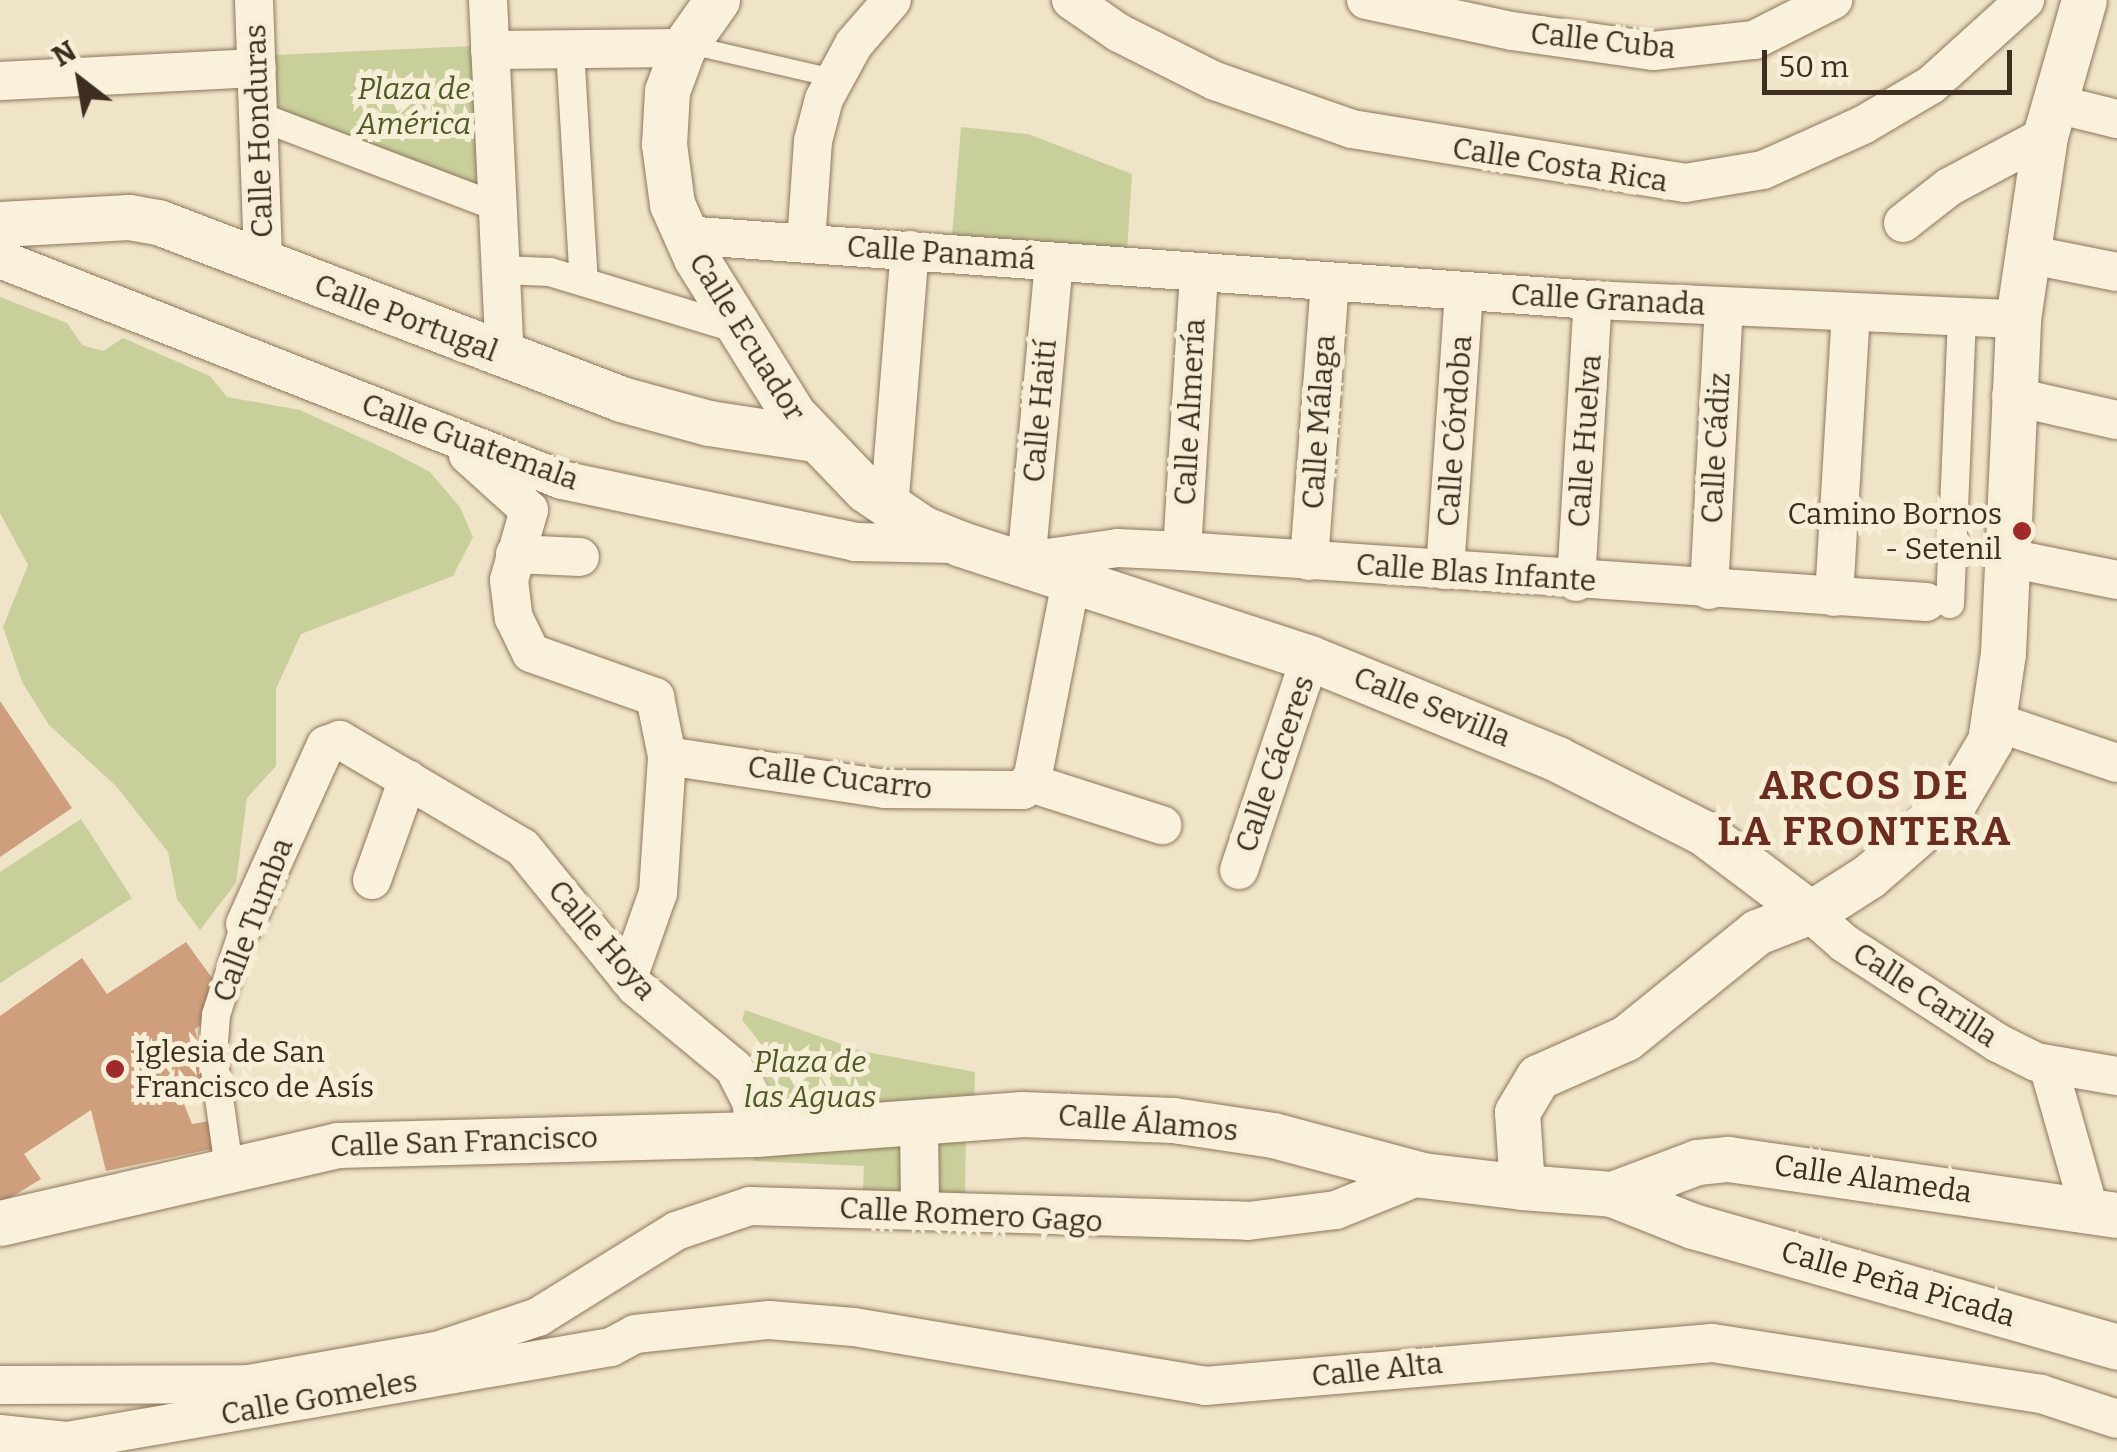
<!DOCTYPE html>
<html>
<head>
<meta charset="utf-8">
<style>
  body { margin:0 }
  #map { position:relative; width:2117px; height:1452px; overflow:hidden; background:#f0e4c8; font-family:Bitter,serif }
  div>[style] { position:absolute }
  .green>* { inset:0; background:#c9cf9b }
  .building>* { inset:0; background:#cf9f7d }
  .roads { filter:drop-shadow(0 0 2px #8d765c) drop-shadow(0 0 2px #8d765c) }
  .service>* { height:18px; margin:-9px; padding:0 9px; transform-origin:9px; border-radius:9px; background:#faf1dc }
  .pedestrian>* { height:28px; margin:-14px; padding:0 14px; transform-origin:14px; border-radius:14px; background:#faf1dc }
  .minor>* { height:38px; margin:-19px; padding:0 19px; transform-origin:19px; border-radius:19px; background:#faf1dc }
  .tertiary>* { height:45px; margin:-22.5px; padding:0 22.5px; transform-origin:22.5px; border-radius:22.5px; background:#faf1dc }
  .dots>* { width:28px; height:28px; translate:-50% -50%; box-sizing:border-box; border:5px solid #f7eed8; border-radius:50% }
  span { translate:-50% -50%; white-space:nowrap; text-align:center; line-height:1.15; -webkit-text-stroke:10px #f7eed8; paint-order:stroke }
  .street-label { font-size:30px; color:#3d2e20 }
  .park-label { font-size:30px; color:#4d5a26; font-style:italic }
  .poi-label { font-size:30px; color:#3d2e20 }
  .right { translate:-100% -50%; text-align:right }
  .left { translate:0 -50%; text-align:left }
  .district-label { font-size:40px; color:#6b2e1e; font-weight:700; letter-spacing:2.5px }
  .north { position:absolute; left:30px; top:30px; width:100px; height:100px; -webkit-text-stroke:8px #f7eed8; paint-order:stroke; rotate:329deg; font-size:28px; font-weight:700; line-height:40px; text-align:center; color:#3d2e20 }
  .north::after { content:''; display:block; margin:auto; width:35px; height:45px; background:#3d2e20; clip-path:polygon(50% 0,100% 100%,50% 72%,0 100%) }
  .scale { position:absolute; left:1762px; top:50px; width:250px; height:45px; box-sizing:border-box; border:5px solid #3d2e20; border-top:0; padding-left:12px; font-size:30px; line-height:35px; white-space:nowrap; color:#3d2e20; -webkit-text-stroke:8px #f7eed8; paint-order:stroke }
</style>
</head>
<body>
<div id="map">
  <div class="green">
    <div style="clip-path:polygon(472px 46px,477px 193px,276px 117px,273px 55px)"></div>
    <div style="clip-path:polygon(961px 127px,1028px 134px,1132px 174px,1127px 252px,952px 236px)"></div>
    <div style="clip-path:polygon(0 297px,67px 323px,82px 345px,103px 351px,123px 338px,210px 376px,227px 397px,300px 410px,390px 451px,430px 472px,460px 507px,473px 537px,453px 576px,301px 634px,276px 689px,276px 766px,247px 798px,236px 883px,200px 930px,177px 899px,168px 852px,116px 786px,49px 725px,22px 682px,3px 627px,28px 565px,0 513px)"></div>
    <div style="clip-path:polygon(81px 819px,132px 898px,0 983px,0 872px)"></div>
    <div style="clip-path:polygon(745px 1010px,861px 1051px,975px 1072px,974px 1111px,768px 1118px,761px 1090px,766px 1050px,742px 1020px)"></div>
    <div style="clip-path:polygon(966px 1125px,965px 1203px,938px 1205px,932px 1131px)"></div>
    <div style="clip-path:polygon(901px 1137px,906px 1196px,863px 1191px,864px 1166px,753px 1161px,754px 1144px)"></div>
  </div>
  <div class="building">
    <div style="clip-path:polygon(0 701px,72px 808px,0 857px)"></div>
    <div style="clip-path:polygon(186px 942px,220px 989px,204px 1002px,214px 1015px,195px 1029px,205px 1084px,178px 1089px,192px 1124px,210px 1121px,216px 1148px,106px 1171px,91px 1110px,24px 1154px,41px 1179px,0 1204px,0 1016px,82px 958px,107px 994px)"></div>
  </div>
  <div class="roads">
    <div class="service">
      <div style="left:686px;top:44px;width:151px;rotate:13deg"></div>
    </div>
    <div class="pedestrian">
      <div style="left:570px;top:49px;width:233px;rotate:86.6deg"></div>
      <div style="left:258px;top:116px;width:257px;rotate:20.8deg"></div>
      <div style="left:501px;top:270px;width:49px;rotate:2.3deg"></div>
      <div style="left:550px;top:272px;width:200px;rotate:16.9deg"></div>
      <div style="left:1950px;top:604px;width:287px;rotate:-87.6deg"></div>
      <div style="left:229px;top:1168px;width:113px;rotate:-98.1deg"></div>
      <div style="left:213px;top:1056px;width:41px;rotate:-85.8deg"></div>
      <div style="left:216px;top:1015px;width:96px;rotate:-72.3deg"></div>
    </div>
    <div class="minor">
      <div style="left:254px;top:0;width:263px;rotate:88deg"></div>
      <div style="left:488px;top:0;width:357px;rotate:87.3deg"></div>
      <div style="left:1071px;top:0;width:58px;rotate:34.5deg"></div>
      <div style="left:1119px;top:33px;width:107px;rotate:26.6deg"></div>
      <div style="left:1215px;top:81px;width:145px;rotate:19.3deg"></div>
      <div style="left:1352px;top:129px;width:337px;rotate:9.2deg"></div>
      <div style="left:1685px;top:183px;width:79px;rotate:-9.5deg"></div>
      <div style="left:1763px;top:170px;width:110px;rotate:-24.2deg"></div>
      <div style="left:1863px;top:125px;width:79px;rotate:-30.5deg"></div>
      <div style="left:1931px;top:85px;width:127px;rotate:-42.1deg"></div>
      <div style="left:1366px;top:0;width:149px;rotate:12deg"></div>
      <div style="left:1512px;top:31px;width:142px;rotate:8.1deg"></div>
      <div style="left:1653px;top:51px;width:102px;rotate:-6.2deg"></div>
      <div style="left:1754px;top:40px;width:89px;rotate:-26.9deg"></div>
      <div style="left:490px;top:50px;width:193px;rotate:-0.6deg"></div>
      <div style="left:0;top:81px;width:257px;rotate:-2.9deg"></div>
      <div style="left:2052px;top:103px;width:67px;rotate:13.8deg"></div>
      <div style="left:1903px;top:223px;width:58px;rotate:-38deg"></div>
      <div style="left:1949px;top:187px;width:109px;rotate:-28deg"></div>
      <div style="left:683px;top:235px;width:912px;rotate:4.09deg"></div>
      <div style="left:1593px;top:300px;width:425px;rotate:2.6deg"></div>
      <div style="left:806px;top:243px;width:102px;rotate:-86.1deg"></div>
      <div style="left:813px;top:141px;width:43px;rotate:-75.3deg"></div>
      <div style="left:824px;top:99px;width:63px;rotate:-61.4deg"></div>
      <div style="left:854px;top:44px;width:58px;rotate:-49.2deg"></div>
      <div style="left:2027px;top:254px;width:92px;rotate:11.3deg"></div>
      <div style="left:0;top:259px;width:604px;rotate:21.47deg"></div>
      <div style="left:562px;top:480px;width:299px;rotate:11.9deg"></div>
      <div style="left:855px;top:542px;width:99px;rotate:1.2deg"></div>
      <div style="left:1054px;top:262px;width:300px;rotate:95.3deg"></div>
      <div style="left:1026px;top:561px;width:93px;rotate:-8deg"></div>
      <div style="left:1118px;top:548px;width:64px;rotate:2.7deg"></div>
      <div style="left:1182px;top:551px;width:746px;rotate:3.92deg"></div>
      <div style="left:2011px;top:396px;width:109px;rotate:12.8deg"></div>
      <div style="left:468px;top:455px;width:82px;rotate:42deg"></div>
      <div style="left:529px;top:510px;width:73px;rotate:105.9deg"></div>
      <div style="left:509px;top:580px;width:38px;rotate:83deg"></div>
      <div style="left:514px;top:618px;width:39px;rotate:64deg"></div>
      <div style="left:531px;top:653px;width:132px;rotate:19.5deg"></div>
      <div style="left:655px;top:697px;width:60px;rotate:78.5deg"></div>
      <div style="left:889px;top:509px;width:260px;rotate:-85.4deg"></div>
      <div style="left:1182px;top:551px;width:278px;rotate:-86.5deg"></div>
      <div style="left:515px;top:554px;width:65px;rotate:2.6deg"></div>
      <div style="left:2004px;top:557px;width:115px;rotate:11.5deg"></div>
      <div style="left:1309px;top:561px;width:279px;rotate:-85.7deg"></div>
      <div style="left:1445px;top:570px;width:279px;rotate:-86.1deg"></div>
      <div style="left:1576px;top:582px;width:283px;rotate:-86.6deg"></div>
      <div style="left:1709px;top:590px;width:283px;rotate:-87deg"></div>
      <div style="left:1834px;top:597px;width:285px;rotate:-86.6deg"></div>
      <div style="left:1996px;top:722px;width:128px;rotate:18.7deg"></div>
      <div style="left:1030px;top:783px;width:139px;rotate:17.7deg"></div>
      <div style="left:1239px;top:870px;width:224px;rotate:-71.5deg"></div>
      <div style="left:372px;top:880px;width:107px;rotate:-70.4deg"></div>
      <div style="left:1809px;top:912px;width:47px;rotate:41.5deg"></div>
      <div style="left:1844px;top:943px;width:184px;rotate:33deg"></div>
      <div style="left:1998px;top:1043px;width:42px;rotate:26.6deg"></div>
      <div style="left:2036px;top:1062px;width:82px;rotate:9.8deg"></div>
      <div style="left:245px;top:924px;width:196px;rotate:-65.7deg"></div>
      <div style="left:326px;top:745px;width:15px;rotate:-20deg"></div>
      <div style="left:340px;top:740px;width:212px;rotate:30.5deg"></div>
      <div style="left:523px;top:848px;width:179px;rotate:50.9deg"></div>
      <div style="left:636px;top:987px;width:127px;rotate:39.6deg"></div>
      <div style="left:734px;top:1068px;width:37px;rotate:63deg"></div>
      <div style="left:751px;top:1101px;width:33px;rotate:81deg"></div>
      <div style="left:628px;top:978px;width:90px;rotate:-70.6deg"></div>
      <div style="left:658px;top:893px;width:137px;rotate:-86.2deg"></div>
      <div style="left:667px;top:756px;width:219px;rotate:8.6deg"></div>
      <div style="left:884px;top:789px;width:139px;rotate:0.4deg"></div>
      <div style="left:1023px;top:790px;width:18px;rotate:-56deg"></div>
      <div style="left:1033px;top:775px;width:202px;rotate:-78.9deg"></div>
      <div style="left:2048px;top:1065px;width:153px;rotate:74.1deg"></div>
      <div style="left:919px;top:1124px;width:86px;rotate:89.3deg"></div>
      <div style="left:0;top:1385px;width:249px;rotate:-0.2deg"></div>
      <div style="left:249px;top:1384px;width:191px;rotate:-10deg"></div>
      <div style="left:437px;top:1351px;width:107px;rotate:-18.6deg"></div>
      <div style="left:538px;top:1317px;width:163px;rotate:-31.9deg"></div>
      <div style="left:676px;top:1231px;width:78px;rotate:-18.7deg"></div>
      <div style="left:750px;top:1206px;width:498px;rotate:1.7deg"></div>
      <div style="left:1248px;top:1221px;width:89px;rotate:-7.1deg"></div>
      <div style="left:1336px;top:1210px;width:93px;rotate:-22.1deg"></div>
      <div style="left:0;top:1434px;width:67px;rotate:6deg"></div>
      <div style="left:67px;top:1441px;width:552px;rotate:-9.8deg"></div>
      <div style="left:611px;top:1347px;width:27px;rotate:-28deg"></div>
      <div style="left:635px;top:1334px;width:135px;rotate:-6deg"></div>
      <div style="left:769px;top:1320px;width:85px;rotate:4.7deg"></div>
      <div style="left:854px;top:1327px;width:356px;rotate:9.5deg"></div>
      <div style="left:1205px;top:1386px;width:509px;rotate:-4.85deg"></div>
      <div style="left:1712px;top:1343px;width:333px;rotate:8.8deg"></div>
      <div style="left:2041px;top:1394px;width:80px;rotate:18.2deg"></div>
    </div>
    <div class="tertiary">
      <div style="left:717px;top:0;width:59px;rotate:125.3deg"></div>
      <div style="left:683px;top:48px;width:46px;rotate:110.4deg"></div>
      <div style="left:667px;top:91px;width:53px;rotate:93.2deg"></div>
      <div style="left:664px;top:144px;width:61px;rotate:82.4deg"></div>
      <div style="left:672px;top:204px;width:59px;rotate:66deg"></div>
      <div style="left:696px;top:258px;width:184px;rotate:58.1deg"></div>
      <div style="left:793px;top:414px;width:105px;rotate:46.2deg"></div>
      <div style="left:866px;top:490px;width:68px;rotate:34.2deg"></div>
      <div style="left:922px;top:528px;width:42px;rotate:22.3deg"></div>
      <div style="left:961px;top:544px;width:367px;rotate:18.1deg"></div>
      <div style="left:1310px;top:658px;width:267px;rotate:22.2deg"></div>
      <div style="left:1557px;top:759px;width:165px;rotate:26.7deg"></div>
      <div style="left:1704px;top:833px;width:131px;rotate:37deg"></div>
      <div style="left:0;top:224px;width:129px;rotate:-3.1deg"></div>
      <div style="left:129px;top:217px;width:29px;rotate:10deg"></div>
      <div style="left:158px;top:222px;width:496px;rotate:20.9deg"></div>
      <div style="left:621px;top:399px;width:91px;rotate:15.3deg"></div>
      <div style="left:709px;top:423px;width:105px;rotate:8.7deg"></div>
      <div style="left:1522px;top:1187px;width:75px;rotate:-93.8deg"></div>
      <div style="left:1517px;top:1112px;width:41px;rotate:-59deg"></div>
      <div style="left:1538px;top:1077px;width:96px;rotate:-23.9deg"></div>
      <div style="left:1626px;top:1038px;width:169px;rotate:-39deg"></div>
      <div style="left:1757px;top:932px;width:66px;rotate:-21.2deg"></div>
      <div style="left:1819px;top:908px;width:59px;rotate:-32.6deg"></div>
      <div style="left:1869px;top:876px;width:113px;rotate:-41deg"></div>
      <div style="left:1954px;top:802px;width:71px;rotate:-59.5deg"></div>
      <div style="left:1990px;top:741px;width:89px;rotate:-81.6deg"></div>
      <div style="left:2003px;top:653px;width:334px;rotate:-87.4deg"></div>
      <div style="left:2018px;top:319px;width:185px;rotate:-81.6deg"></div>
      <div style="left:2045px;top:136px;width:141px;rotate:-74deg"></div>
      <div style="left:1612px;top:1194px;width:87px;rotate:21.6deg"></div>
      <div style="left:1693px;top:1226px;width:441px;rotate:15.9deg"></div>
      <div style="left:0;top:1223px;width:346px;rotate:-13deg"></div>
      <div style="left:337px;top:1145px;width:419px;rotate:-1.5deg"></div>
      <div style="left:756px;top:1134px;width:267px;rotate:-4.3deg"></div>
      <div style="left:1022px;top:1114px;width:151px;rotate:2.3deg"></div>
      <div style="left:1173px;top:1120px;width:101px;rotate:8.5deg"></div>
      <div style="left:1273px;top:1135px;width:154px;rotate:15deg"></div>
      <div style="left:1422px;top:1175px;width:101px;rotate:6.8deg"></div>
      <div style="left:1522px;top:1187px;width:90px;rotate:4.4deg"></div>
      <div style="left:1612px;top:1194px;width:91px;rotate:-20.6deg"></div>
      <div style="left:1697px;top:1162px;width:31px;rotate:-6deg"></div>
      <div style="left:1728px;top:1159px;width:393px;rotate:8.2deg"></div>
    </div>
  </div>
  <div class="dots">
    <div style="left:2022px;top:531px;background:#9e2a2b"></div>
    <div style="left:115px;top:1069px;background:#9e2a2b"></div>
  </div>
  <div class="street-label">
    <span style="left:1603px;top:41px;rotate:6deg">Calle Cuba</span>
    <span style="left:259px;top:131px;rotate:-92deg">Calle Honduras</span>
    <span style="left:1560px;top:165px;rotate:9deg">Calle Costa Rica</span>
    <span style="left:941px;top:253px;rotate:4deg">Calle Panamá</span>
    <span style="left:1608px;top:300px;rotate:3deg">Calle Granada</span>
    <span style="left:406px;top:318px;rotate:21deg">Calle Portugal</span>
    <span style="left:747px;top:337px;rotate:58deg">Calle Ecuador</span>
    <span style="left:1040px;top:411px;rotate:-85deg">Calle Haití</span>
    <span style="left:1190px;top:412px;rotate:-87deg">Calle Almería</span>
    <span style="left:1319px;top:422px;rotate:-86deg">Calle Málaga</span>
    <span style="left:1455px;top:431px;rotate:-86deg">Calle Córdoba</span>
    <span style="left:1585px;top:441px;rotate:-86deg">Calle Huelva</span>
    <span style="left:470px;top:442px;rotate:20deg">Calle Guatemala</span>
    <span style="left:1716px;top:448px;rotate:-87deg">Calle Cádiz</span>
    <span style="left:1476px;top:573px;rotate:4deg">Calle Blas Infante</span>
    <span style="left:1432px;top:707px;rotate:22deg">Calle Sevilla</span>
    <span style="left:1275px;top:764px;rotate:-71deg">Calle Cáceres</span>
    <span style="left:840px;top:778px;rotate:7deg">Calle Cucarro</span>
    <span style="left:253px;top:920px;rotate:-69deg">Calle Tumba</span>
    <span style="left:602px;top:940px;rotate:49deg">Calle Hoya</span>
    <span style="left:1925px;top:995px;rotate:33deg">Calle Carilla</span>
    <span style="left:1148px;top:1123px;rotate:5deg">Calle Álamos</span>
    <span style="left:464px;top:1142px;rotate:-2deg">Calle San Francisco</span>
    <span style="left:1873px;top:1179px;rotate:8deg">Calle Alameda</span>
    <span style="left:971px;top:1215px;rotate:3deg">Calle Romero Gago</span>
    <span style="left:1898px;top:1284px;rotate:16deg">Calle Peña Picada</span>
    <span style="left:1377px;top:1370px;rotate:-6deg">Calle Alta</span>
    <span style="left:319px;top:1398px;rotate:-10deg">Calle Gomeles</span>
  </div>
  <div class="park-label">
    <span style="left:414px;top:106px">Plaza de<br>América</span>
    <span style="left:810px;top:1079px">Plaza de<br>las Aguas</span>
  </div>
  <div class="poi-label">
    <span class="right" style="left:2002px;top:531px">Camino Bornos<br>- Setenil</span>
    <span class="left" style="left:135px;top:1069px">Iglesia de San<br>Francisco de Asís</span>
  </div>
  <div class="district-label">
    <span style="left:1865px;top:809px">ARCOS DE<br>LA FRONTERA</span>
  </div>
  <div class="north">N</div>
  <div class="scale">50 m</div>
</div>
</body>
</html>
